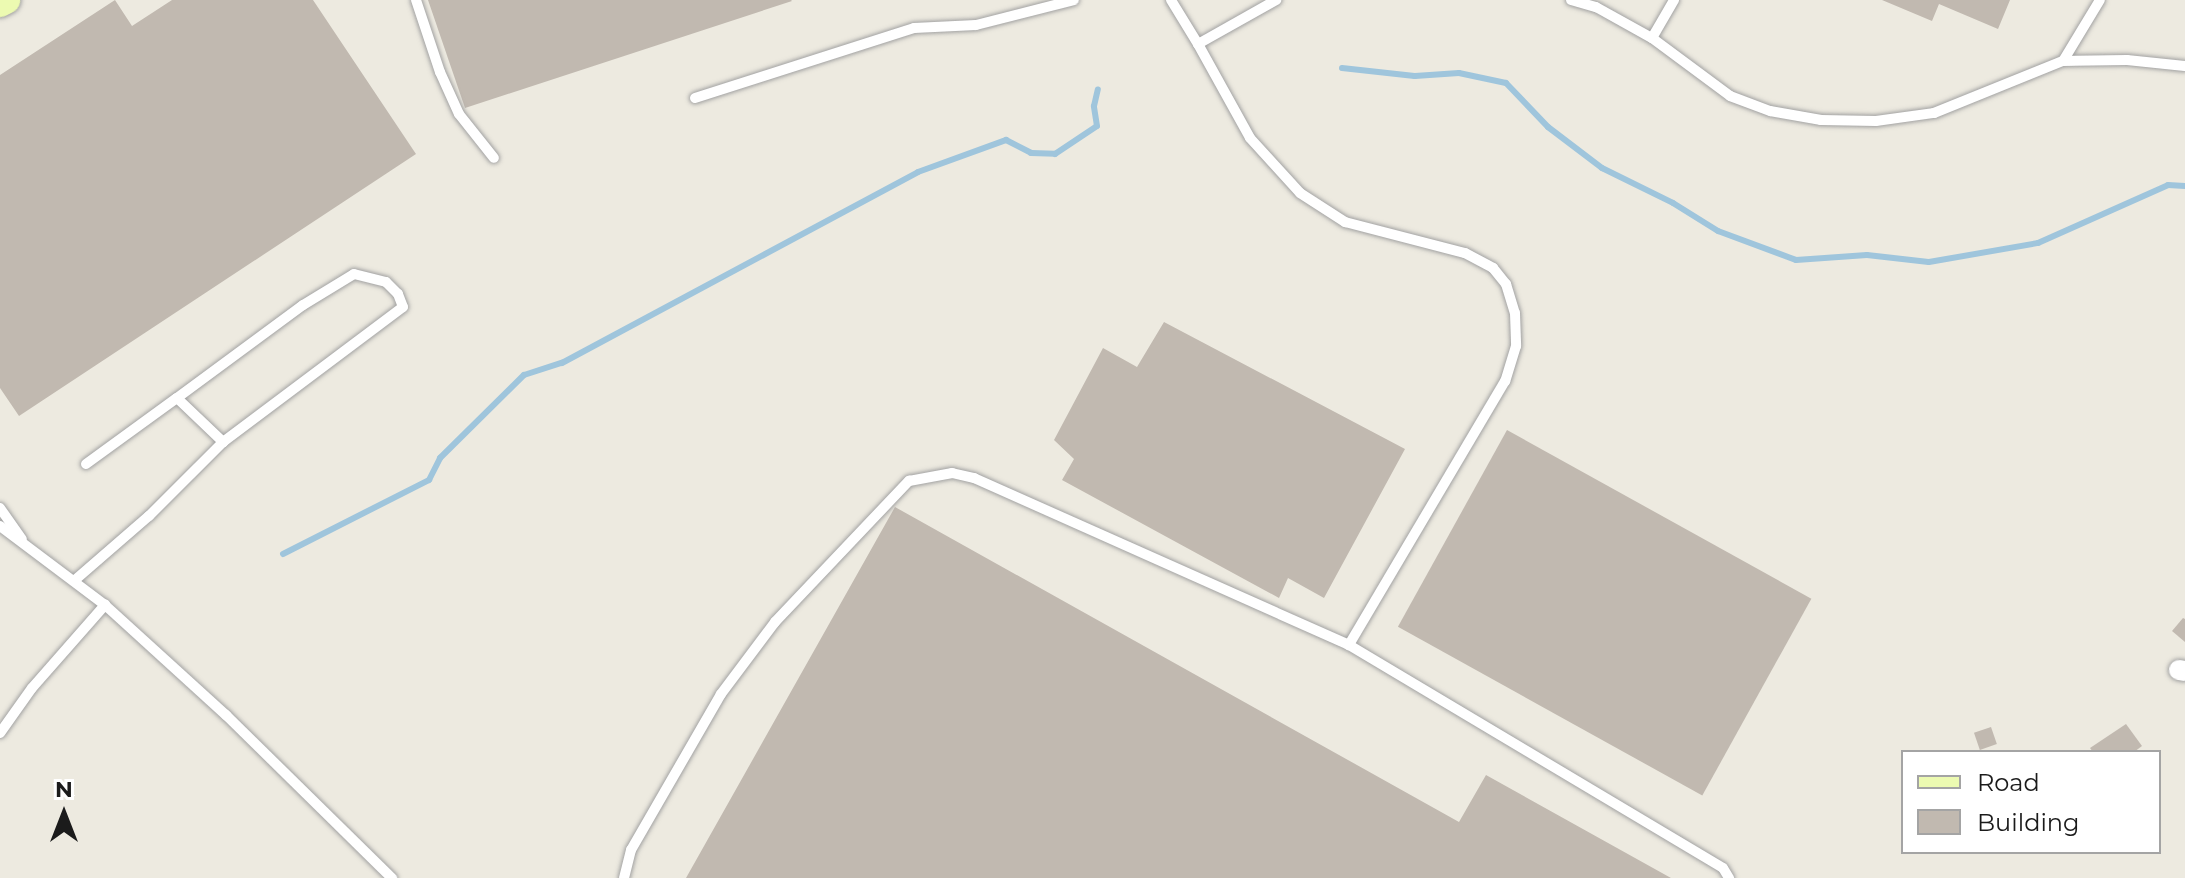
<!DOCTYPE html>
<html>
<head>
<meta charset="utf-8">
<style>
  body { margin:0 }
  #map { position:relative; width:2185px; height:878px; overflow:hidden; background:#edeae0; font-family:Montserrat,sans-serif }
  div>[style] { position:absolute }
  .stream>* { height:6px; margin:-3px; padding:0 3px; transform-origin:3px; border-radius:3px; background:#9fc5dc }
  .building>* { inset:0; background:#c1b9b0; transform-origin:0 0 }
  .roads { filter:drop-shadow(0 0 2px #a2a2a2) drop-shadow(0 0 2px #a2a2a2) }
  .lane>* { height:10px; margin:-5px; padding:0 5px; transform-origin:5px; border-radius:5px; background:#fff }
  .street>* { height:20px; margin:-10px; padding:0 10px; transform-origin:10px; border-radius:10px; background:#fff }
  .secondary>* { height:28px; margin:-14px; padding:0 14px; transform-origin:14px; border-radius:14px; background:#ecfab1 }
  span { translate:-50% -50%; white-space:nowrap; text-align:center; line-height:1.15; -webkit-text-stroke:6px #fff; paint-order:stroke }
  .legend { position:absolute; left:1901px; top:750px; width:260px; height:104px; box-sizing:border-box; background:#fff; border:2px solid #a4a4a4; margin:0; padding:10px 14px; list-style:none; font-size:24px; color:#1b1b1b }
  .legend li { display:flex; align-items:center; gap:16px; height:40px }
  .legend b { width:40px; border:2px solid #a4a4a4 }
  .north { position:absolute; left:24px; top:774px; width:80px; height:80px; -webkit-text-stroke:6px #fff; paint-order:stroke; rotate:0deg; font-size:22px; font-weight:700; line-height:32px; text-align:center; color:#1b1b1b }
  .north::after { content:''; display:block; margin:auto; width:28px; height:36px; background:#1b1b1b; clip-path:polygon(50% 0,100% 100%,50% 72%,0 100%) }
</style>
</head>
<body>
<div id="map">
  <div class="stream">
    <div style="left:1342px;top:68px;width:73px;rotate:6.3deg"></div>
    <div style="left:1415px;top:76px;width:44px;rotate:-3.9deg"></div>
    <div style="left:1459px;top:73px;width:48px;rotate:12deg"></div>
    <div style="left:1506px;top:83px;width:61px;rotate:46.3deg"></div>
    <div style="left:1548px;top:127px;width:68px;rotate:37.2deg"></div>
    <div style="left:1602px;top:168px;width:79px;rotate:26.2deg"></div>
    <div style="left:1673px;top:203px;width:53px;rotate:31.9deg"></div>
    <div style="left:1718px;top:231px;width:83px;rotate:20.4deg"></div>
    <div style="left:1796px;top:260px;width:71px;rotate:-4deg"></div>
    <div style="left:1867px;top:255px;width:62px;rotate:6.4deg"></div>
    <div style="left:1929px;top:262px;width:111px;rotate:-9.9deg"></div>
    <div style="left:2038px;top:243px;width:142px;rotate:-24deg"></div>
    <div style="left:2168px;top:185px;width:17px;rotate:3deg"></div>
    <div style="left:283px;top:554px;width:164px;rotate:-26.9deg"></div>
    <div style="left:429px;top:480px;width:25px;rotate:-63deg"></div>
    <div style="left:440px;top:458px;width:118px;rotate:-44.7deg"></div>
    <div style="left:524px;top:375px;width:40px;rotate:-18deg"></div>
    <div style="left:562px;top:363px;width:404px;rotate:-28.2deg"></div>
    <div style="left:918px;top:172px;width:94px;rotate:-20deg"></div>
    <div style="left:1006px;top:140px;width:28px;rotate:27deg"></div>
    <div style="left:1031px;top:153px;width:24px;rotate:2deg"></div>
    <div style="left:1055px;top:154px;width:50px;rotate:-33.7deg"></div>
    <div style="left:1097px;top:126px;width:20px;rotate:-99deg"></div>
    <div style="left:1094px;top:106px;width:17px;rotate:-77deg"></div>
  </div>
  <div class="building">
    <div style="clip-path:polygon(115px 0,132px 26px,172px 0,313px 0,416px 154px,19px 416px,0 388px,0 75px)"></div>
    <div style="clip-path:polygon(428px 0,791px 0,792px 1px,465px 108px)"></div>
    <div style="clip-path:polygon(1882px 0,2010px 0,1998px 29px,1939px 4px,1932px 21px)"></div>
    <div style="clip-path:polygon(1164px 322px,1405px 449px,1324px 598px,1288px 578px,1279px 598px,1062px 480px,1074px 459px,1054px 440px,1103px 348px,1137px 367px)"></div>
    <div style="left:1507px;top:430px;width:348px;height:225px;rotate:29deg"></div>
    <div style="clip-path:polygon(895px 507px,1459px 822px,1486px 775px,1671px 878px,686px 878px)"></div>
    <div style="clip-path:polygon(2183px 618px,2185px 619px,2185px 642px,2172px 631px)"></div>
    <div style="clip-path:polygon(2126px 724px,2142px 746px,2134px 752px,2093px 752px,2090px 748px)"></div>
    <div style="left:1991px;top:727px;width:18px;height:18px;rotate:71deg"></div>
  </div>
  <div class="roads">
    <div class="lane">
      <div style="left:416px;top:0;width:76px;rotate:71.6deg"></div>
      <div style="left:440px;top:72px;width:46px;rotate:65.7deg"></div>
      <div style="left:459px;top:114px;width:56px;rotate:51.5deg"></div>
      <div style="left:1171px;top:0;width:52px;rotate:58.5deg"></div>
      <div style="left:1198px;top:44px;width:90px;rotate:-29.4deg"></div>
      <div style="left:1571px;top:0;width:26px;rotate:16deg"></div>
      <div style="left:1596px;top:7px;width:64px;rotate:29deg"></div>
      <div style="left:1652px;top:38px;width:97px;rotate:36.6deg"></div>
      <div style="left:1730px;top:96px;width:43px;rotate:20.6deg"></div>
      <div style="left:1770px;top:111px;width:52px;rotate:10deg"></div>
      <div style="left:1821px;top:120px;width:55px;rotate:1deg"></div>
      <div style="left:1876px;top:121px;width:59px;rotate:-7.9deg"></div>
      <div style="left:1934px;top:113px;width:139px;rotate:-22deg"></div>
      <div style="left:2063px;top:61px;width:71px;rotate:-58.8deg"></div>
      <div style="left:1652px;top:38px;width:44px;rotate:-59.9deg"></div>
      <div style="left:1198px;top:44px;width:107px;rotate:61deg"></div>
      <div style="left:1250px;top:138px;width:74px;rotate:47.7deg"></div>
      <div style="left:1300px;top:193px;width:54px;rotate:32.8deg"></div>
      <div style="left:1345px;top:222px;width:124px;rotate:14.5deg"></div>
      <div style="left:1465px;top:253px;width:32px;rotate:28deg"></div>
      <div style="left:1493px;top:268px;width:21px;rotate:51deg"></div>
      <div style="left:1506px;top:284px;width:30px;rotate:73deg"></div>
      <div style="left:1515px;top:313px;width:33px;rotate:88deg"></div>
      <div style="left:1516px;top:346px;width:37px;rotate:107deg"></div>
      <div style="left:1505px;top:381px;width:307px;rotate:120.6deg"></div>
      <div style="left:2063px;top:61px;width:64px;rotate:-0.9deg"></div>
      <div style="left:2127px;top:60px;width:58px;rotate:5.9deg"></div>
      <div style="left:695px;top:98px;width:230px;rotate:-17.7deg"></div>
      <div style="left:914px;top:28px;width:62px;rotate:-2.8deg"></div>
      <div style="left:976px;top:25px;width:101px;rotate:-14.3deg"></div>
      <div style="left:86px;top:464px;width:112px;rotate:-36deg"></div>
      <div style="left:177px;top:398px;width:64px;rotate:43.7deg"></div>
      <div style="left:0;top:508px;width:38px;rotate:55deg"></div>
      <div style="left:0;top:526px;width:131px;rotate:37deg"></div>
      <div style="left:105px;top:605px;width:164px;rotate:42.3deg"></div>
      <div style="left:226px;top:715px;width:233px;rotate:44.5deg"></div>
      <div style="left:75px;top:580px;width:98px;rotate:-40.9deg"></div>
      <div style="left:149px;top:516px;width:105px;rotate:-45deg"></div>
      <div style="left:223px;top:442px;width:225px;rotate:-36.9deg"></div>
      <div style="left:403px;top:307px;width:14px;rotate:-111deg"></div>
      <div style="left:398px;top:294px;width:17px;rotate:-135deg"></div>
      <div style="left:386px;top:282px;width:33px;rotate:-166deg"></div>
      <div style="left:354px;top:274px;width:60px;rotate:148.7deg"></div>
      <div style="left:303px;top:305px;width:157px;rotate:143.6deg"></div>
      <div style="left:0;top:733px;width:55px;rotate:-54.6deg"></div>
      <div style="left:32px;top:688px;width:111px;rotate:-48.7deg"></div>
      <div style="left:624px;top:878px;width:29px;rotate:-76deg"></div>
      <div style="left:631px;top:850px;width:180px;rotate:-60deg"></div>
      <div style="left:721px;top:694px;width:90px;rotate:-53.1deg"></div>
      <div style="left:775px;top:622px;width:195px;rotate:-46.5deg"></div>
      <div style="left:909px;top:481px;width:44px;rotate:-10.5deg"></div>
      <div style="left:952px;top:473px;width:23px;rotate:13deg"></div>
      <div style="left:974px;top:478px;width:411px;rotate:24deg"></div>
      <div style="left:1349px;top:645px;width:435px;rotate:30.8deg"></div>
      <div style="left:1723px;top:868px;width:12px;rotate:59deg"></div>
    </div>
    <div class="street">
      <div style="left:2179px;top:670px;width:6px;rotate:9deg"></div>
    </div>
    <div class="secondary">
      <div style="left:0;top:3px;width:7px;rotate:-27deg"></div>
    </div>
  </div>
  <ul class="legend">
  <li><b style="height:10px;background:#ecfab1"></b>Road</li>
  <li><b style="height:22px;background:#c1b9b0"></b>Building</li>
  </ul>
  <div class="north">N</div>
</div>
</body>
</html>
